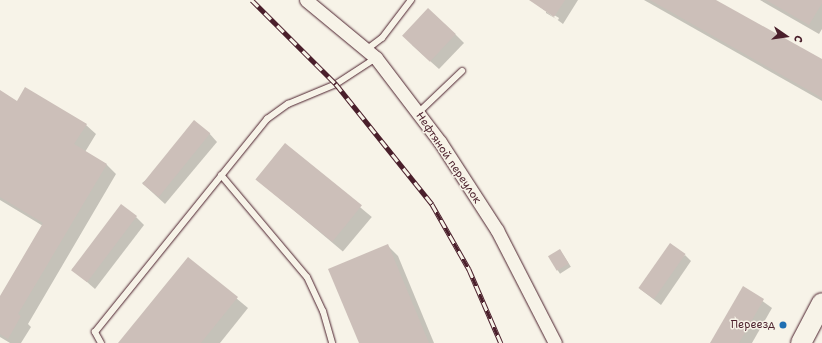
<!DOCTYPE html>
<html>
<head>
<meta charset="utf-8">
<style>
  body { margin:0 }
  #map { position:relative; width:822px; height:343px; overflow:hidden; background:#f7f3e8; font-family:"Shantell Sans",sans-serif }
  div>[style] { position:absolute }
  .shadow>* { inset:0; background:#0003; transform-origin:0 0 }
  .building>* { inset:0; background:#ccbfb9; transform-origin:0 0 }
  .roads { filter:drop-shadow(0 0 1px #4a1f2b) drop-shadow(0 0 1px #4a1f2b) }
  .service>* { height:6px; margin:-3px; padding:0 3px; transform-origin:3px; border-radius:3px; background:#f7f3e8 }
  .minor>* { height:13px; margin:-6.5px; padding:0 6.5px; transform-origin:6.5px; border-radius:6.5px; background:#f7f3e8 }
  .primary>* { height:20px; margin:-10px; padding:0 10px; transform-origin:10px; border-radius:10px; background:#f7f3e8 }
  .rail>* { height:4.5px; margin-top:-2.25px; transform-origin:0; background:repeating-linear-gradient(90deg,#f7f3e8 0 9px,#4a1f2b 0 18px); box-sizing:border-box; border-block:1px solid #4a1f2b }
  .dots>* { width:11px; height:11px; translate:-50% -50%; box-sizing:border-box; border:2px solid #f7f3e8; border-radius:50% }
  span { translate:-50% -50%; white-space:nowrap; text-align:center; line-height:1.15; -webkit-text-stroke:3px #f7f3e8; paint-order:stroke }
  .street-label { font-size:11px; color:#4a1f2b }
  .poi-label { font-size:11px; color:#4a1f2b }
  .right { translate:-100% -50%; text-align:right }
  .north { position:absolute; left:766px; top:16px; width:40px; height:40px; -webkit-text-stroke:3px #f7f3e8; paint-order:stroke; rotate:103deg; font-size:11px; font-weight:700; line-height:16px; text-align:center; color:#4a1f2b }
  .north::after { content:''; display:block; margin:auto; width:14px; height:18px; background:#4a1f2b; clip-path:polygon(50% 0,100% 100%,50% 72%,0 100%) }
</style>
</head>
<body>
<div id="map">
  <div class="shadow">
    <div style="clip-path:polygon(evenodd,540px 0,578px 0,563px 24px,539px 6px,540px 0,546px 10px,559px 18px,558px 20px,546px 13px,546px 10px)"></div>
    <div style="clip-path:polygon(644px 0,714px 0,822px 60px,822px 101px)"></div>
    <div style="clip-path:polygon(760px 0,822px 0,822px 29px,819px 34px)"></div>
    <div style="clip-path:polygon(455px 34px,464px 43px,439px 69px,412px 45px)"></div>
    <div style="clip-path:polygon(0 91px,17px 102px,86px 125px,96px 134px,85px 152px,107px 165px,116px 174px,28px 324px,31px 327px,21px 343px,10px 343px,0 337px,0 297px,43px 226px,0 200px)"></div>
    <div style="clip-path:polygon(209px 133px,217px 142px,165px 204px,142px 183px)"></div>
    <div style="left:286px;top:145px;width:112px;height:45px;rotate:40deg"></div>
    <div style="clip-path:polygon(136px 217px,144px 225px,95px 289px,72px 269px)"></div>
    <div style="clip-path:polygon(387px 245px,398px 256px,434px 343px,360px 343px)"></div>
    <div style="left:560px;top:250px;width:20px;height:13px;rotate:57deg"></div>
    <div style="clip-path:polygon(685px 255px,691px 261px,661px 305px,640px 289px)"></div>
    <div style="clip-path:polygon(188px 258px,248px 308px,220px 343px,119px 343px)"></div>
    <div style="clip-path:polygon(744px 288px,772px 308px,752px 343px,711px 343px)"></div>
  </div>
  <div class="building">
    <div style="clip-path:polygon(529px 0,565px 0,554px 17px)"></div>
    <div style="clip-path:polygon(650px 0,716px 0,822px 59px,822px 98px)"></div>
    <div style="clip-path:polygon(766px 0,822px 0,822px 3px,809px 25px)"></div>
    <div style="left:428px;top:8px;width:38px;height:38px;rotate:43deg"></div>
    <div style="clip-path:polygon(25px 87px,87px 124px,74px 144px,107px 164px,18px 314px,21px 316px,8px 339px,0 334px,0 296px,43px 223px,0 197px,0 90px,17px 101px)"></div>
    <div style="left:194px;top:120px;width:21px;height:82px;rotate:39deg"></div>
    <div style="left:285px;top:143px;width:99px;height:47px;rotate:39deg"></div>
    <div style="left:121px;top:204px;width:20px;height:83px;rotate:37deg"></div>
    <div style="left:670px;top:243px;width:19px;height:55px;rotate:35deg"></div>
    <div style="clip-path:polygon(388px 244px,429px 343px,359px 343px,328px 269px)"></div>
    <div style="left:560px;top:249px;width:17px;height:14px;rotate:59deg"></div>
    <div style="clip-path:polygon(188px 257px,238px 297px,201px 343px,118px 343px)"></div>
    <div style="clip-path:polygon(743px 286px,764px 299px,739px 343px,710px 343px)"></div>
  </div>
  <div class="roads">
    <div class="service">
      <div style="left:366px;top:50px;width:20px;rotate:-37deg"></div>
      <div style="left:382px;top:38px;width:48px;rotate:-52.7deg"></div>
      <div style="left:418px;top:113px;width:61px;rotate:-43.7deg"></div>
      <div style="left:221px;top:175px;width:133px;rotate:49.9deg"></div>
      <div style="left:307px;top:277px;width:38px;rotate:65deg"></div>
      <div style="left:323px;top:311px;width:33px;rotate:74deg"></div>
      <div style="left:101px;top:343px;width:13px;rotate:-119deg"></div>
      <div style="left:95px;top:332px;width:274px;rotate:-51.1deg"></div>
      <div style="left:267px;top:119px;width:26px;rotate:-36deg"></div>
      <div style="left:288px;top:104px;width:52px;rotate:-22.6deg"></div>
      <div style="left:336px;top:84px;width:48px;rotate:-33deg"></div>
    </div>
    <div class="minor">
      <div style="left:306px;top:0;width:91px;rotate:39.6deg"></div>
      <div style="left:376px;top:58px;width:106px;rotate:52.7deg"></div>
      <div style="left:440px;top:142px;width:105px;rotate:57.1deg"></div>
      <div style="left:497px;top:230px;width:127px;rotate:62.8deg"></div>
    </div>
    <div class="primary">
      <div style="left:801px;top:343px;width:45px;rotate:-62.3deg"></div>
    </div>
  </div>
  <div class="rail">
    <div style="left:252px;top:0;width:119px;rotate:45deg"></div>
    <div style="left:336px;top:84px;width:154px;rotate:51.3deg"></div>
    <div style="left:432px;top:204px;width:75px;rotate:60.4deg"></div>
    <div style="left:469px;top:269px;width:81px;rotate:66.6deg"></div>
  </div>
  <div class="dots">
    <div style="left:783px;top:325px;background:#1f6fb2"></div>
  </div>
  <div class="street-label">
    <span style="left:448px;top:158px;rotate:56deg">Нефтяной переулок</span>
  </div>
  <div class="poi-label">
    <span class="right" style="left:775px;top:325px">Переезд</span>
  </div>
  <div class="north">С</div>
</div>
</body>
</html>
